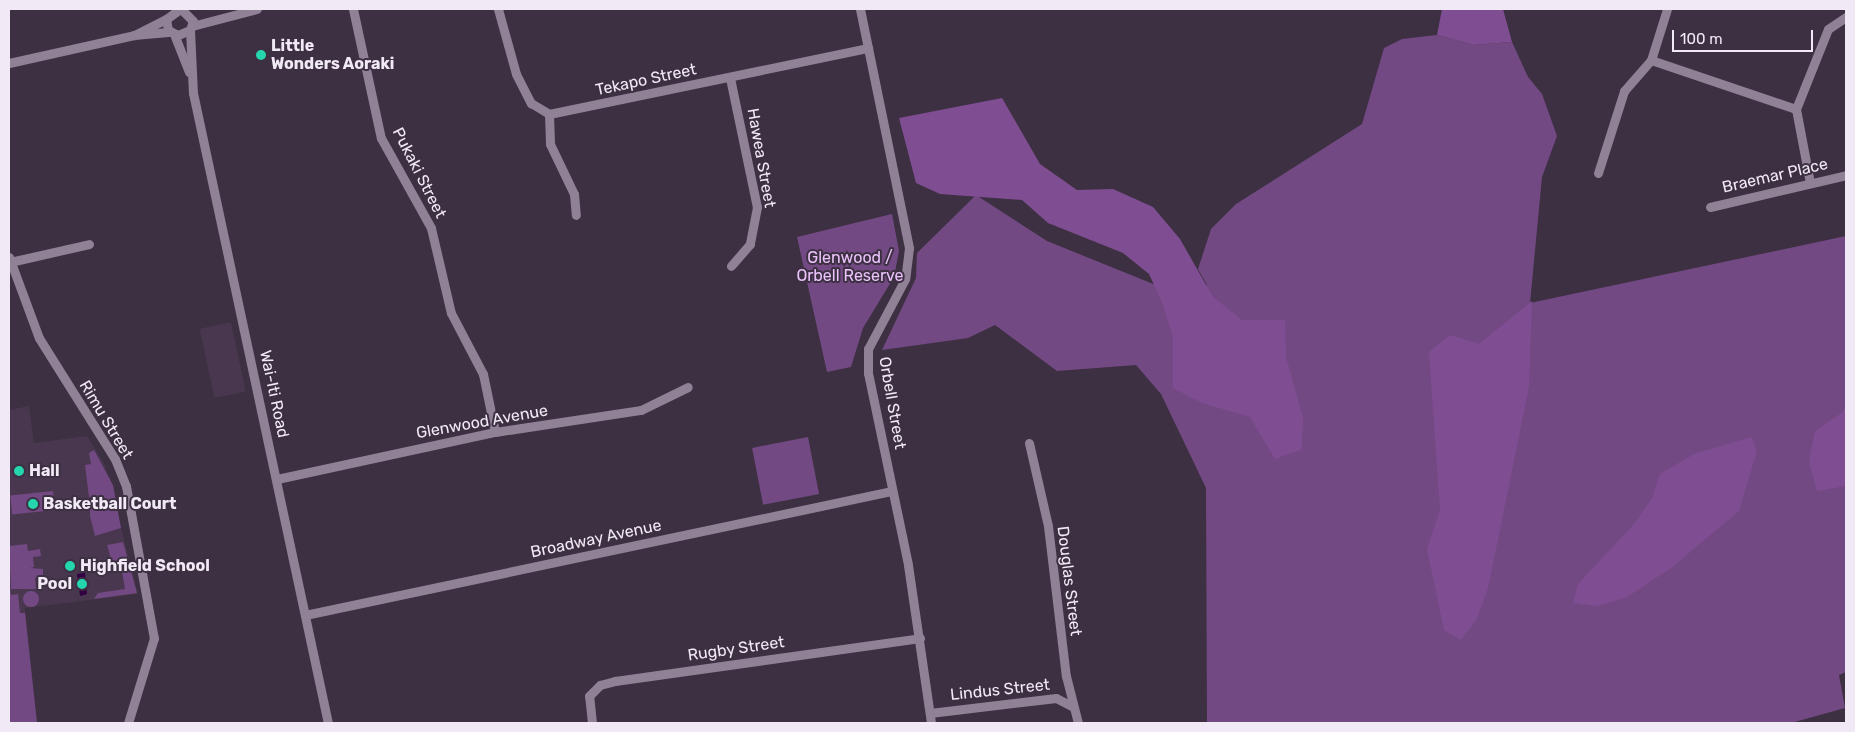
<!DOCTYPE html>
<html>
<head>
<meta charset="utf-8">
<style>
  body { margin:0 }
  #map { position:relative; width:1855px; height:732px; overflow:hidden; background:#3d3042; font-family:Rubik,sans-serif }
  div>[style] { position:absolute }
  .built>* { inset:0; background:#48374e; transform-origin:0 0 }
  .green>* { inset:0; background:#734983; transform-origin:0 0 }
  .round { border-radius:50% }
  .forest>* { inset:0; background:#7f4d92 }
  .water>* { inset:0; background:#340044 }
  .minor>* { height:9px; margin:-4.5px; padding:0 4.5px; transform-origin:4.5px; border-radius:4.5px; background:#908197 }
  .dots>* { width:14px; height:14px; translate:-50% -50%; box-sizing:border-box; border:2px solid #3d3042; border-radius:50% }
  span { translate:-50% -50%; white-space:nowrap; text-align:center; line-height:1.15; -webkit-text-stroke:4px #3d3042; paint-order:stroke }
  .poi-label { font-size:16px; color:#f1e9f5; font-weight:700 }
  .left { translate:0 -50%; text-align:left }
  .right { translate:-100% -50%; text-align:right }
  .street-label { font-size:16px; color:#f1e9f5 }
  .park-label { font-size:16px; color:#ecc3fc }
  .frame { position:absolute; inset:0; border:10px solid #f1e9f5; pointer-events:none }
  .scale { position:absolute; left:1672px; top:30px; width:141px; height:22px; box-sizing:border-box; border:2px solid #f1e9f5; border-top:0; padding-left:6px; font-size:15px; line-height:18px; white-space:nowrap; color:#f1e9f5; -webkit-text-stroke:4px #3d3042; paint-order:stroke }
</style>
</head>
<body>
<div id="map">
  <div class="built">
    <div style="left:231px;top:322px;width:71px;height:32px;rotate:78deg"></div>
    <div style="clip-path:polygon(29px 406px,34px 443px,87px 436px,105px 465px,138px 594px,25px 608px,37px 723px,9px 723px,9px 410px)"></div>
  </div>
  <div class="green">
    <div style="clip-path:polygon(1437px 35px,1473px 45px,1512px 42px,1528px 77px,1542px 94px,1557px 136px,1542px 177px,1530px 303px,1846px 236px,1846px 672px,1839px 675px,1845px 708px,1791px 723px,1207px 723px,1206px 488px,1161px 394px,1136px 365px,1057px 371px,995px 325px,968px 338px,882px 350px,916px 278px,917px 253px,976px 195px,1047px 241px,1173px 292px,1207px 285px,1198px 269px,1211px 229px,1236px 204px,1362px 124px,1384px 48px,1402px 39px)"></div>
    <div style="clip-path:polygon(892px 214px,899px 251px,894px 277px,863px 328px,851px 367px,827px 372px,797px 237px)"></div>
    <div style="left:808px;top:437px;width:58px;height:57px;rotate:79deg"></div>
    <div style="clip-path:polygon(94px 450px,113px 485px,121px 528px,95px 536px,90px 516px,90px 508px,96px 507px,94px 497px,89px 497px,85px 465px,91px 464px,89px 453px)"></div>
    <div style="left:53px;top:491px;width:19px;height:43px;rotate:84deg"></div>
    <div style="clip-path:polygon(123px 542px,137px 593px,94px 599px,98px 593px,125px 589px,122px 571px,115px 572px,107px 545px)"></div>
    <div style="clip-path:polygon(27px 544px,28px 551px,40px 549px,41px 556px,33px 557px,34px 567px,30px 568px,43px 569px,43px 577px,35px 578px,36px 589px,11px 589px,9px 546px)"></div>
    <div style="clip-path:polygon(9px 578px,11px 595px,18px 594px,20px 613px,25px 613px,37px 723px,9px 723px)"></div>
    <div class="round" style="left:23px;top:591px;width:16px;height:16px"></div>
  </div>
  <div class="forest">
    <div style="clip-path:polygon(1442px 9px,1503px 9px,1512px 42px,1473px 45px,1437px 35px)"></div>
    <div style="clip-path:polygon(1002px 98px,1040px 164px,1077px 190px,1113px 189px,1153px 207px,1180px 239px,1213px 297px,1242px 320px,1285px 320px,1286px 357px,1303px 418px,1302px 449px,1275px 459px,1250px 417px,1202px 403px,1173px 388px,1173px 337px,1162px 302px,1149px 274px,1123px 253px,1048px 223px,1022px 200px,940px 194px,916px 183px,899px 118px)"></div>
    <div style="clip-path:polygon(1532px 301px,1529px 387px,1488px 588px,1476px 620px,1461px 640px,1444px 630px,1427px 549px,1440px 510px,1429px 352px,1450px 335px,1479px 344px)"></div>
    <div style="clip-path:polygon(1846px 402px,1846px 486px,1817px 491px,1809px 462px,1815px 431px,1843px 412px)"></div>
    <div style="clip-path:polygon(1751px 437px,1757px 451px,1739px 511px,1671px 568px,1627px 597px,1597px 606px,1573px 603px,1578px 584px,1635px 523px,1652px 498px,1660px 474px,1694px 454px)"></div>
  </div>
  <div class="water">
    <div style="clip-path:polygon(85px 573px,87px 594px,80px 596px,77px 574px)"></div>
  </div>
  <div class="minor">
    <div style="left:180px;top:9px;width:17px;rotate:144deg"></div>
    <div style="left:166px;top:19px;width:11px;rotate:80deg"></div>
    <div style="left:168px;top:30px;width:11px;rotate:27deg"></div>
    <div style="left:178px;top:35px;width:13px;rotate:-23deg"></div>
    <div style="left:190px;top:30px;width:9px;rotate:-72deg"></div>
    <div style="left:193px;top:21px;width:17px;rotate:-135deg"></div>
    <div style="left:353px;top:9px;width:132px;rotate:77.8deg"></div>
    <div style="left:381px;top:138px;width:103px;rotate:60.9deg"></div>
    <div style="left:431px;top:228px;width:87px;rotate:76.8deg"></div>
    <div style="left:451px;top:313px;width:69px;rotate:62.3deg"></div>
    <div style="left:483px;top:374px;width:59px;rotate:78.3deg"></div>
    <div style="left:498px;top:9px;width:67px;rotate:74.5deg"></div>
    <div style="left:516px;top:74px;width:33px;rotate:63deg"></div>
    <div style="left:531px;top:103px;width:21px;rotate:31deg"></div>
    <div style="left:549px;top:114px;width:326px;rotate:-11.7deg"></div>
    <div style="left:860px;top:9px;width:244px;rotate:78.4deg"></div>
    <div style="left:909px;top:248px;width:31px;rotate:97deg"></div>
    <div style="left:905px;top:279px;width:79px;rotate:117.9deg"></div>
    <div style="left:868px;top:349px;width:24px;rotate:90deg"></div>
    <div style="left:868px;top:373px;width:196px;rotate:78.2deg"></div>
    <div style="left:908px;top:565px;width:160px;rotate:81.7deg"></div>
    <div style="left:1667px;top:9px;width:53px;rotate:107.4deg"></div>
    <div style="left:1651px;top:60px;width:153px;rotate:18.7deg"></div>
    <div style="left:166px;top:19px;width:36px;rotate:153deg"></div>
    <div style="left:134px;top:35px;width:37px;rotate:-5deg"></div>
    <div style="left:192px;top:26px;width:67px;rotate:-14.7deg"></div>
    <div style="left:190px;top:30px;width:63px;rotate:87.3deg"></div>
    <div style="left:193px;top:93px;width:644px;rotate:77.91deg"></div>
    <div style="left:174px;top:34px;width:41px;rotate:68.5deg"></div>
    <div style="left:9px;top:63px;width:128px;rotate:-12.6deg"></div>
    <div style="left:730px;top:78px;width:132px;rotate:78.2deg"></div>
    <div style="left:757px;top:207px;width:38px;rotate:101deg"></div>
    <div style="left:750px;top:244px;width:29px;rotate:131deg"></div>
    <div style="left:549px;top:114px;width:30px;rotate:88deg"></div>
    <div style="left:550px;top:144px;width:55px;rotate:64.4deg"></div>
    <div style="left:574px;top:194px;width:21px;rotate:85deg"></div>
    <div style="left:1598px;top:173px;width:86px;rotate:-72.4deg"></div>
    <div style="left:1624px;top:91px;width:41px;rotate:-48.9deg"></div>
    <div style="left:1810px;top:183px;width:75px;rotate:-100.7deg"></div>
    <div style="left:1796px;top:109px;width:86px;rotate:-68.2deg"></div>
    <div style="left:1828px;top:29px;width:22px;rotate:-34deg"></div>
    <div style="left:1710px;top:207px;width:140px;rotate:-13.2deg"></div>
    <div style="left:9px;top:257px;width:86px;rotate:69.7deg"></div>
    <div style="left:39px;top:338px;width:143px;rotate:57.9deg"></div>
    <div style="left:115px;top:459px;width:29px;rotate:68deg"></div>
    <div style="left:126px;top:486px;width:155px;rotate:79.6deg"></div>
    <div style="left:154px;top:638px;width:89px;rotate:107deg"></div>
    <div style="left:10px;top:262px;width:81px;rotate:-12.8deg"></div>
    <div style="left:1029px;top:443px;width:85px;rotate:77.1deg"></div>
    <div style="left:1048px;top:526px;width:151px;rotate:83.2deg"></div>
    <div style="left:1066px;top:676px;width:49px;rotate:75.7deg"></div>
    <div style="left:277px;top:479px;width:223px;rotate:-12.2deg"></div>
    <div style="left:495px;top:432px;width:148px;rotate:-8.6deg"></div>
    <div style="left:641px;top:410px;width:52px;rotate:-26.1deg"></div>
    <div style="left:305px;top:615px;width:600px;rotate:-11.93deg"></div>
    <div style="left:930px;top:713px;width:127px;rotate:-6.8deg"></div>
    <div style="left:1056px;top:698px;width:18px;rotate:27deg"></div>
    <div style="left:592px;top:723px;width:27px;rotate:-96deg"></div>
    <div style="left:589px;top:696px;width:16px;rotate:-45deg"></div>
    <div style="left:600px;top:685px;width:16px;rotate:-15deg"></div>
    <div style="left:615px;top:681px;width:308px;rotate:-8deg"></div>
  </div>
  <div class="dots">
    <div style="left:261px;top:55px;background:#24d5ae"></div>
    <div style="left:19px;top:471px;background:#24d5ae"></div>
    <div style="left:33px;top:504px;background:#24d5ae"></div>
    <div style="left:70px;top:566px;background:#24d5ae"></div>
    <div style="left:82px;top:584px;background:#24d5ae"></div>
  </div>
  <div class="poi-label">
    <span class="left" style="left:271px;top:55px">Little<br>Wonders Aoraki</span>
    <span class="left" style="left:29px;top:471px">Hall</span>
    <span class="left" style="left:43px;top:504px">Basketball Court</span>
    <span class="left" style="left:80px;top:566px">Highfield School</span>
    <span class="right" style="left:72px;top:584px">Pool</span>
  </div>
  <div class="street-label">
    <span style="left:646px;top:80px;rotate:-12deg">Tekapo Street</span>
    <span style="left:761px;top:158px;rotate:80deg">Hawea Street</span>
    <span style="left:419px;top:173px;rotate:63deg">Pukaki Street</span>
    <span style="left:1775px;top:176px;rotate:-13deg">Braemar Place</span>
    <span style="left:274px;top:394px;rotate:78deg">Wai-Iti Road</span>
    <span style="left:892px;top:403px;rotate:80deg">Orbell Street</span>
    <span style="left:106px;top:420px;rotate:59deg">Rimu Street</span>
    <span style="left:482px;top:422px;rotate:-10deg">Glenwood Avenue</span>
    <span style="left:596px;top:539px;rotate:-12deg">Broadway Avenue</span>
    <span style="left:1069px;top:581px;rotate:83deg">Douglas Street</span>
    <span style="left:736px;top:649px;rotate:-8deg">Rugby Street</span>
    <span style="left:1000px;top:690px;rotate:-6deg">Lindus Street</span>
  </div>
  <div class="park-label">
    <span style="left:850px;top:267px">Glenwood /<br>Orbell Reserve</span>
  </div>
  <div class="frame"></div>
  <div class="scale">100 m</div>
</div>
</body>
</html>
